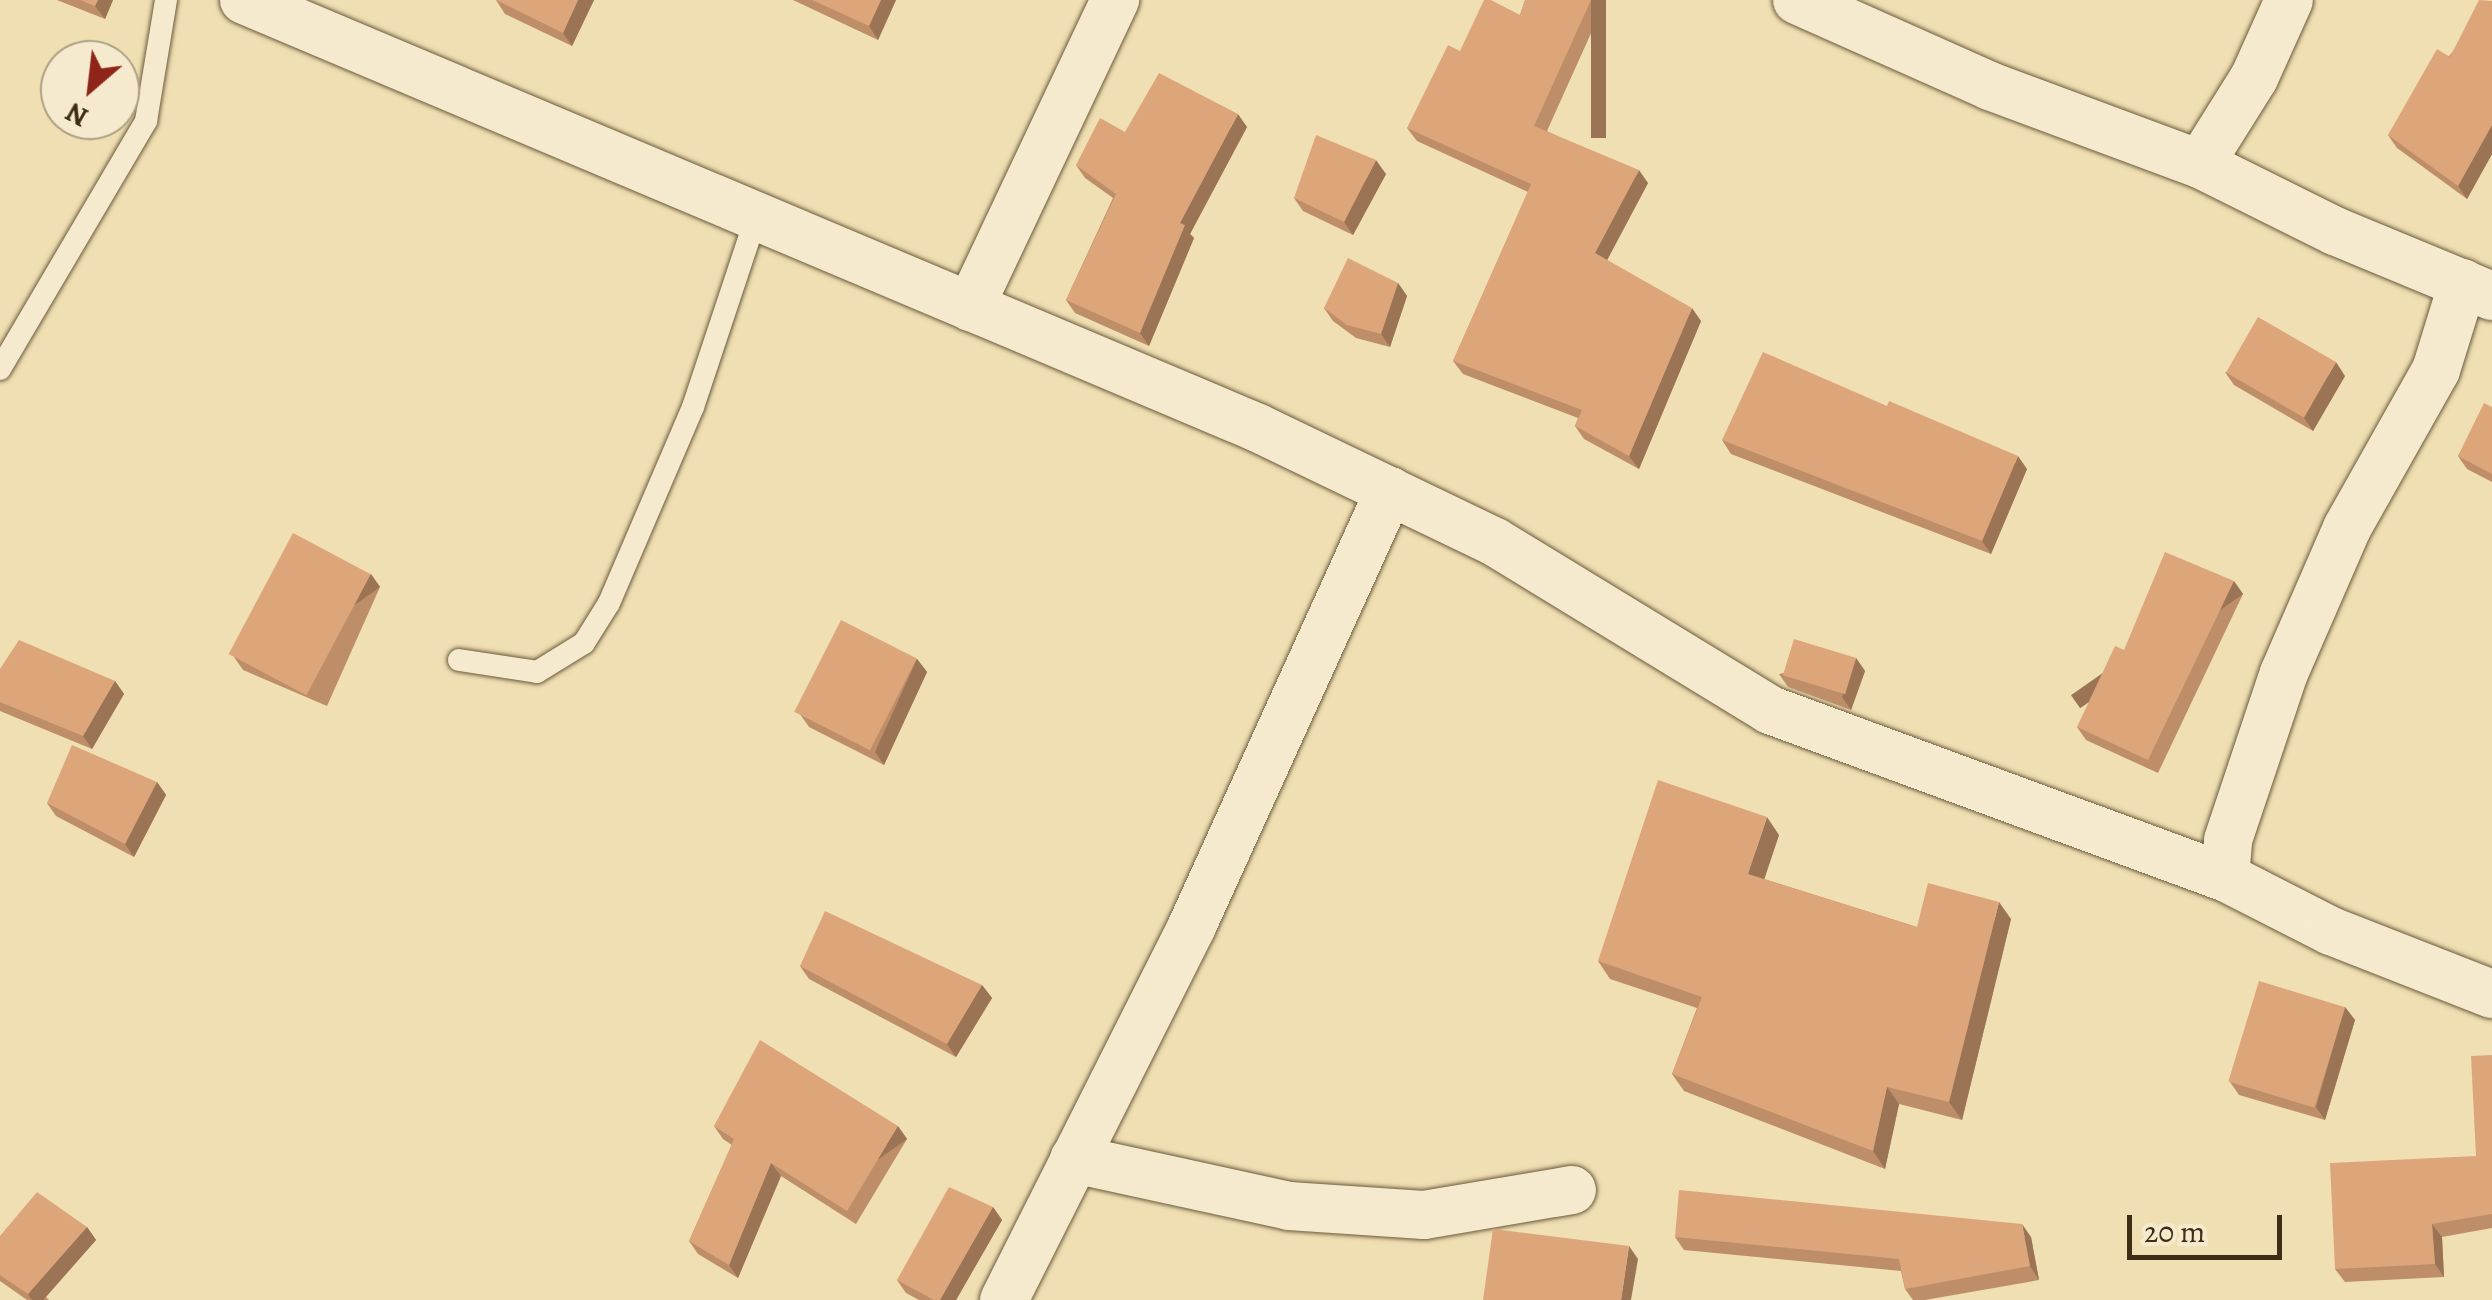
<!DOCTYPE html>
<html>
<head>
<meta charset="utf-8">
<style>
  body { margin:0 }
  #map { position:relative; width:2492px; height:1300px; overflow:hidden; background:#efdfb2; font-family:Alegreya,serif }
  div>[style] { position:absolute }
  .roads { filter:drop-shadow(0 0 2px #6c5a3d) drop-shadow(0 0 2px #6c5a3d) }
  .service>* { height:22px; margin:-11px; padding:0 11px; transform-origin:11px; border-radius:11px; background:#f5eacd }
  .minor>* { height:48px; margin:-24px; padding:0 24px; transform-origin:24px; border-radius:24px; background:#f5eacd }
  .wall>* { inset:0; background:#be8e69 }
  .shaded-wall>* { inset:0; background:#9b7455; transform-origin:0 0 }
  .building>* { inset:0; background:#dda57a; transform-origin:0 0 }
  span { translate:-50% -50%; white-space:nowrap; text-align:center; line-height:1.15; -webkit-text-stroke:10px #f5eacd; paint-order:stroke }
  .north { position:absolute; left:40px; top:40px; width:100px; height:100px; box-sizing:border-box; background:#f5eacd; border:2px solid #ad9e84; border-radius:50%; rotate:208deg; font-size:28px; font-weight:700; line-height:40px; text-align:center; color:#402d16 }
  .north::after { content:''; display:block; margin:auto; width:35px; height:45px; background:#8f2418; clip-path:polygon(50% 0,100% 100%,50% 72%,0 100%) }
  .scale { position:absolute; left:2127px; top:1215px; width:155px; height:45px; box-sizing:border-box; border:5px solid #402d16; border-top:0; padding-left:12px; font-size:30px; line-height:35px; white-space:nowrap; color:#402d16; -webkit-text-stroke:8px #f5eacd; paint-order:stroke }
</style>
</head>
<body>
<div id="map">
  <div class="roads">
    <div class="service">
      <div style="left:0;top:369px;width:288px;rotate:-59.5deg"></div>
      <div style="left:146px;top:121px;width:123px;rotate:-80.6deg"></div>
      <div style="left:459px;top:660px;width:79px;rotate:8.7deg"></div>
      <div style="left:537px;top:672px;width:55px;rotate:-31.7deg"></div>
      <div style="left:584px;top:643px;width:47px;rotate:-58deg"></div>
      <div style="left:609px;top:603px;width:213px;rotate:-66.8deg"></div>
      <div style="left:693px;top:407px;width:206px;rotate:-71.6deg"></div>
    </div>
    <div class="minor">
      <div style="left:244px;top:0;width:1101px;rotate:22.88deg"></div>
      <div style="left:1258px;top:428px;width:263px;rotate:25.7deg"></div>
      <div style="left:1495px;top:542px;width:322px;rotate:31.4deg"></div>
      <div style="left:1770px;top:710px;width:485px;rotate:20.2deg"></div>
      <div style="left:2225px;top:877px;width:119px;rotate:27deg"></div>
      <div style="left:2331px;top:931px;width:173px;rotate:21.4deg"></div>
      <div style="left:1797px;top:0;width:211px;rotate:24deg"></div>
      <div style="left:1990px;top:86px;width:224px;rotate:20.4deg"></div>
      <div style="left:2200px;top:164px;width:151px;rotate:26.4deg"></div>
      <div style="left:2335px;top:231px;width:170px;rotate:22.5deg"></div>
      <div style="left:2200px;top:164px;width:102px;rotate:-57.9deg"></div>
      <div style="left:2254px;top:78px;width:85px;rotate:-65.8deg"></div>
      <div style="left:970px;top:307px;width:340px;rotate:-64.7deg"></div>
      <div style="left:2225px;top:877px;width:37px;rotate:-85deg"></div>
      <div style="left:2228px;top:840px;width:176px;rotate:-71.5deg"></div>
      <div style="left:2284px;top:673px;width:158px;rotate:-66.5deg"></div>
      <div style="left:2347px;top:528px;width:181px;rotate:-60.6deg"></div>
      <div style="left:2436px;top:370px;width:91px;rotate:-72.8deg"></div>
      <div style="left:1074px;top:1159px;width:220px;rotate:12.3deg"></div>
      <div style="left:1289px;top:1206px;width:135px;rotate:3.8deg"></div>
      <div style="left:1424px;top:1215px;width:150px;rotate:-9.6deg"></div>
      <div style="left:1004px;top:1300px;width:419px;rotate:-63.3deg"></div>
      <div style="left:1192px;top:926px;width:478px;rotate:-65.6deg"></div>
    </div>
  </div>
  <div class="wall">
    <div style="clip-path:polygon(57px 0,113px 0,105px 19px)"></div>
    <div style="clip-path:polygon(496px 0,594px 0,572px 46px,505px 14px)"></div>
    <div style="clip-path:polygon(793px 0,896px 0,878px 40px)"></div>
    <div style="clip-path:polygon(1525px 0,1606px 0,1547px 131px,1648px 183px,1607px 260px,1701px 321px,1639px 469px,1584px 439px,1575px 426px,1578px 418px,1463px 374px,1453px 361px,1528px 192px,1417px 141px,1407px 128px,1520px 15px)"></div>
    <div style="clip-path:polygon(2492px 1px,2492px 154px,2467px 199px,2397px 148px,2388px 135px)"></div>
    <div style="clip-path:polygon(1247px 127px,1190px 234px,1194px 238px,1149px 346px,1075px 313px,1066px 300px,1113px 198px,1085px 178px,1076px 165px,1125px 132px)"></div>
    <div style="clip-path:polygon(1386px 174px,1353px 235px,1303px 211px,1294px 198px)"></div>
    <div style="clip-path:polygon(1398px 283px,1407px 296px,1390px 347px,1356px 338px,1333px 321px,1324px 308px)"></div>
    <div style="clip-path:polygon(2225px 372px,2345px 376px,2313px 431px,2234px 385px)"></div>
    <div style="clip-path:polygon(1887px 406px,2027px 469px,1991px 554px,1731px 454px,1722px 440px)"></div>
    <div style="clip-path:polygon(2492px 407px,2492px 482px,2467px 469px,2458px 456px)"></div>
    <div style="clip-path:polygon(380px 587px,327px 706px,243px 670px,234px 657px)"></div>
    <div style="clip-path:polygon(2243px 594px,2158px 773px,2086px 740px,2077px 727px,2124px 650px)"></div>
    <div style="clip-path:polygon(1856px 658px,1865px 671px,1851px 710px,1788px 687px,1779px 674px)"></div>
    <div style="clip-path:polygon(917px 659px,927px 672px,884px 765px,809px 727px,800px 714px)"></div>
    <div style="clip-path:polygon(0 669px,115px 681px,124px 694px,92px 749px,0 711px)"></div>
    <div style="clip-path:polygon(157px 782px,166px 795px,134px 857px,56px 816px,47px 803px)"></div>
    <div style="clip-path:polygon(1779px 835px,1764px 879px,1917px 927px,2011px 919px,1962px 1120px,1899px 1104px,1885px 1169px,1684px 1091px,1672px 1074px,1697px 1008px,1610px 979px,1598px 961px)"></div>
    <div style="clip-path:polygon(800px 966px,982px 985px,992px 998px,956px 1057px,809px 979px)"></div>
    <div style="clip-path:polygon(2345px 1007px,2355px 1020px,2325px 1120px,2239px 1095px,2230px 1082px)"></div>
    <div style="clip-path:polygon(2492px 1055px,2492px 1228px,2442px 1237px,2444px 1277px,2345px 1282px,2335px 1269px,2476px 1156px)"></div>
    <div style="clip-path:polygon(714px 1126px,907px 1139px,856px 1224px,781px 1176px,738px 1278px,698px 1254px,689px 1241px,732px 1145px,723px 1139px)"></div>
    <div style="clip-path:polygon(993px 1207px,1002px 1220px,956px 1300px,919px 1300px,906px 1293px,897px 1280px)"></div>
    <div style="clip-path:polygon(87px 1227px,96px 1240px,46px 1297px,49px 1300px,27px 1300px,0 1281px,0 1236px)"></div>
    <div style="clip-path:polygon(1675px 1237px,2031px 1237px,2039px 1280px,1925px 1300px,1913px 1300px,1905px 1289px,1901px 1271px,1684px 1250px)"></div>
  </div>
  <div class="shaded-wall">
    <div style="clip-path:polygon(98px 0,113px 0,105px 19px,95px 6px)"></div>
    <div style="clip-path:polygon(578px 0,594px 0,572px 46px,563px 33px)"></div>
    <div style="clip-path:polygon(881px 0,896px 0,878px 40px,869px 26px)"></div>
    <div style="left:1591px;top:0;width:15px;height:138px"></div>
    <div style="clip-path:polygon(1238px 114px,1247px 127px,1190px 234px,1194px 238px,1149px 346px,1140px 333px,1180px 223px)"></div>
    <div style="clip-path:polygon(2492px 125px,2492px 154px,2467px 199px,2458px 186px)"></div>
    <div style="clip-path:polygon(1376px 160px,1386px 174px,1353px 235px,1344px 222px)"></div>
    <div style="clip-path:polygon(1639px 170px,1648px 183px,1604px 266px,1595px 253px)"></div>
    <div style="clip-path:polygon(1398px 283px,1407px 296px,1390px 347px,1381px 334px)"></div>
    <div style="clip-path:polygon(1692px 308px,1701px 321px,1639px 469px,1629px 456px)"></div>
    <div style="clip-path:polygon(2336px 362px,2345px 376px,2313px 431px,2304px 418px)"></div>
    <div style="clip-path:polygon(2018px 456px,2027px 469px,1991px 554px,1982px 541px)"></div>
    <div style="left:371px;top:574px;width:16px;height:130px;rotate:55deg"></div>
    <div style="left:2234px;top:581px;width:16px;height:199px;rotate:55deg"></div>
    <div style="clip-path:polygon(1856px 658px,1865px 671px,1851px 710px,1842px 697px)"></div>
    <div style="clip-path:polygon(917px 659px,927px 672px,884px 765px,875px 752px)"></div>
    <div style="clip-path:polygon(115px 681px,124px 694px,92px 749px,83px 736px)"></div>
    <div style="clip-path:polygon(157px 782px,166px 795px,134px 857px,125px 844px)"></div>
    <div style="clip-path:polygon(1767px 817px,1779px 835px,1760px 892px,1748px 874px)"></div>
    <div style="clip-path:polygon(1999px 902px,2011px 919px,1962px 1120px,1949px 1102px)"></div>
    <div style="clip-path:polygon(982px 985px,992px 998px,956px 1057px,947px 1044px)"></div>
    <div style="clip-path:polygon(2345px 1007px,2355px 1020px,2325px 1120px,2316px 1107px)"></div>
    <div style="clip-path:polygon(1887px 1087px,1899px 1104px,1885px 1169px,1873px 1151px)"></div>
    <div style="left:898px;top:1126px;width:16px;height:99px;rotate:55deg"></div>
    <div style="clip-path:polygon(771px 1163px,781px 1176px,738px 1278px,729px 1265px)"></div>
    <div style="clip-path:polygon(993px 1207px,1002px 1220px,956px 1300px,940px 1300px)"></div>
    <div style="clip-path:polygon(2022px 1224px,2031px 1237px,2039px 1280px,2030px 1266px)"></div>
    <div style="clip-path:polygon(2432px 1224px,2442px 1237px,2444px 1277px,2435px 1264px)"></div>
    <div style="clip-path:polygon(87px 1227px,96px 1240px,43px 1300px,32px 1300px,28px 1294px)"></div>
    <div style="clip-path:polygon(1629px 1246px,1638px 1259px,1631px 1300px,1621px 1300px)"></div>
  </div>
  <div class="building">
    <div style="clip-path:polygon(80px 0,98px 0,95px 6px)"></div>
    <div style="clip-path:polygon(496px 0,578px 0,563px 33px)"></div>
    <div style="clip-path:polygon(812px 0,881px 0,869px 26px)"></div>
    <div style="clip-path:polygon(1484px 0,1491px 0,1520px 15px,1525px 0,1591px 0,1534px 126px,1639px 170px,1595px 253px,1692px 308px,1629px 456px,1575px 426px,1582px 410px,1453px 361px,1531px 184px,1407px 128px,1448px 45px,1460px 51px)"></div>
    <div style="clip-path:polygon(2479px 0,2492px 1px,2492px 125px,2458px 186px,2388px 135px,2437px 49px,2450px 57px)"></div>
    <div style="clip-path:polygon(1159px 73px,1238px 114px,1180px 223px,1185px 225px,1140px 333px,1066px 300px,1116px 194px,1076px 165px,1100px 118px,1125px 132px)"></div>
    <div style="clip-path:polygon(1316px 135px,1376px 160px,1344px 222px,1294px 198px)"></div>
    <div style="clip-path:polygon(1348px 258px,1398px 283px,1381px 334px,1347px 325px,1324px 308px)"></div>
    <div style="left:2258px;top:317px;width:90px;height:64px;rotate:30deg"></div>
    <div style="clip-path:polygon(1763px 352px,1887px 406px,1889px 401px,2018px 456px,1982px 541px,1722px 440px)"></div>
    <div style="clip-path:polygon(2484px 403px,2492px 407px,2492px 474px,2458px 456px)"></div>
    <div style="left:293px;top:533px;width:88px;height:137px;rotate:28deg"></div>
    <div style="clip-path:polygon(2165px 552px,2234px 581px,2148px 760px,2077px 727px,2115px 646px,2124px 650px)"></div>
    <div style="left:841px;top:620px;width:85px;height:103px;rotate:27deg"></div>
    <div style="left:1794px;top:639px;width:65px;height:38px;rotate:17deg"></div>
    <div style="clip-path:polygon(19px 640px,115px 681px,83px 736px,0 702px,0 669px)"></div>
    <div style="clip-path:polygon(72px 745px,157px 782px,125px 844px,47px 803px)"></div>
    <div style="clip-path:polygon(1658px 780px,1767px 817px,1748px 874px,1917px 927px,1928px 883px,1999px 902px,1949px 1102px,1887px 1087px,1873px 1151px,1672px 1074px,1702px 997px,1598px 961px)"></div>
    <div style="clip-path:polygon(825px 911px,982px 985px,947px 1044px,800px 966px)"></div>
    <div style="left:2259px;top:981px;width:90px;height:105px;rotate:17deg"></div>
    <div style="clip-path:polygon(760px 1040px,898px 1126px,847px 1211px,771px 1163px,729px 1265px,689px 1241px,734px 1139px,714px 1126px)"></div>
    <div style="clip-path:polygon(2492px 1055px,2492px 1214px,2432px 1224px,2435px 1264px,2335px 1269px,2330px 1163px,2476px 1156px,2471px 1056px)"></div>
    <div style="clip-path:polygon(949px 1187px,993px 1207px,940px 1300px,934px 1300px,897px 1280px)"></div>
    <div style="clip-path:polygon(1679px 1190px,2022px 1224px,2030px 1266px,1905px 1289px,1899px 1259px,1675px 1237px)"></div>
    <div style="clip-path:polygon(37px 1192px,87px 1227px,28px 1294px,0 1275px,0 1236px)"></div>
    <div style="clip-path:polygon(1493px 1229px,1629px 1246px,1621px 1300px,1483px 1300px)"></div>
  </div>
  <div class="north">N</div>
  <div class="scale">20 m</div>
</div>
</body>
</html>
